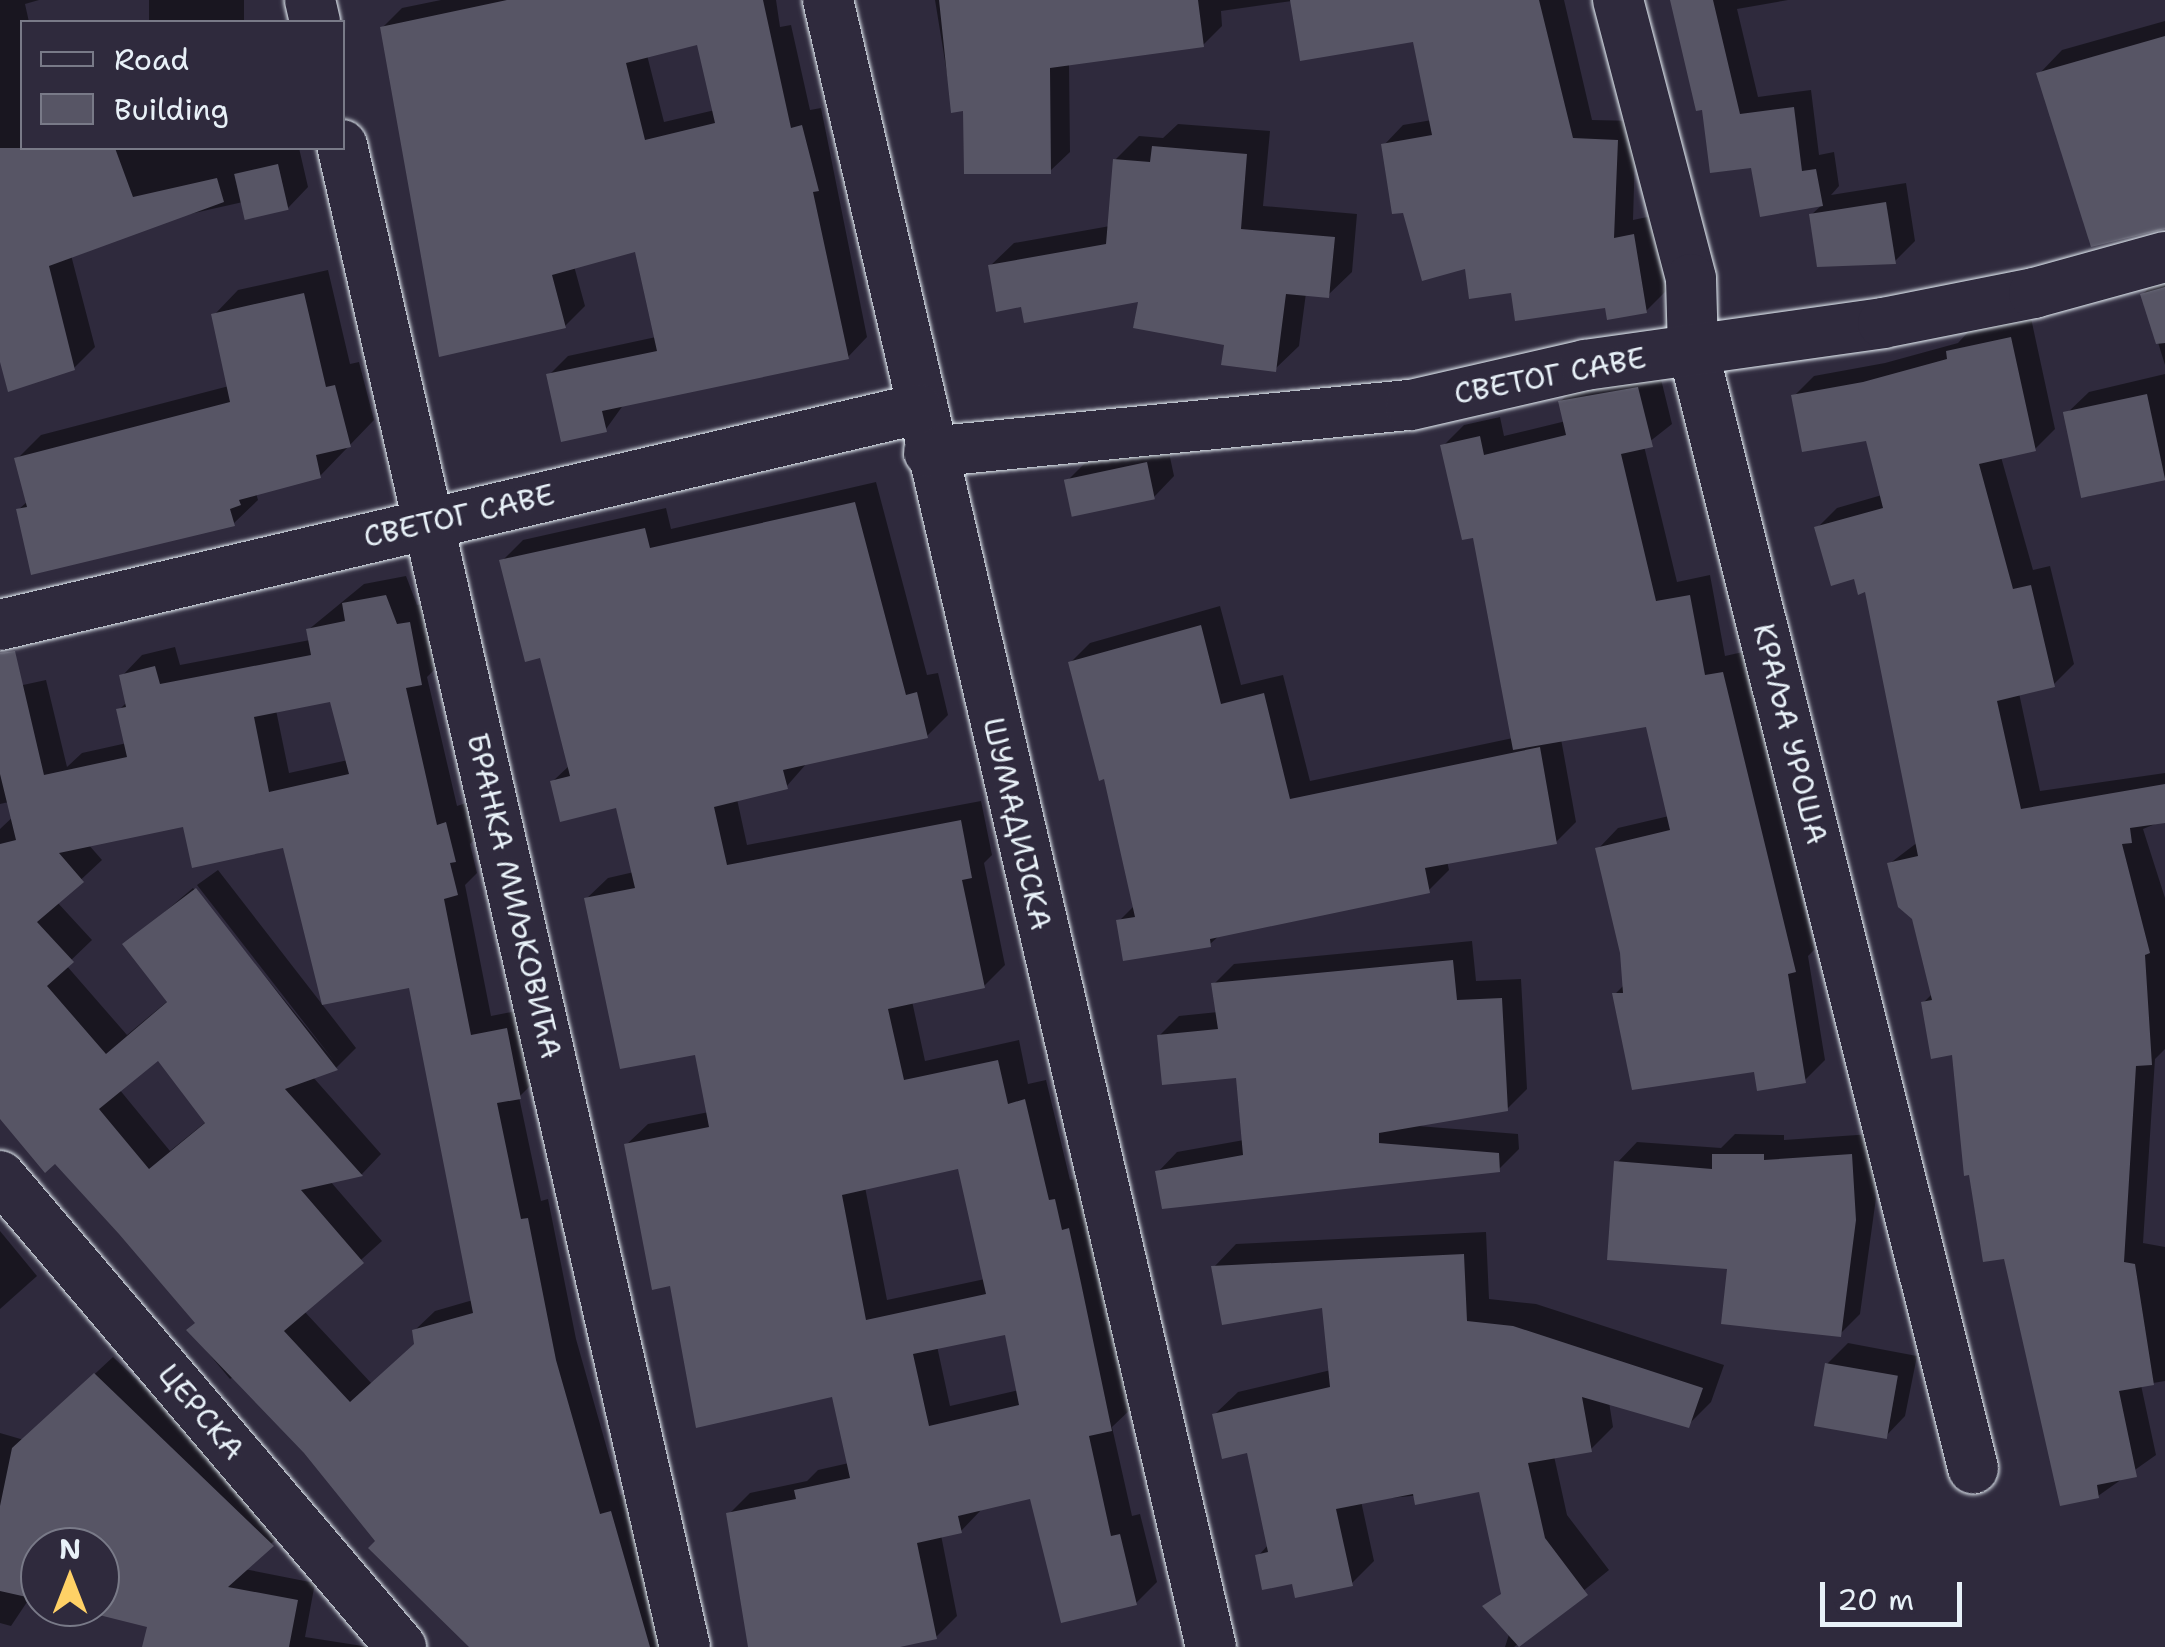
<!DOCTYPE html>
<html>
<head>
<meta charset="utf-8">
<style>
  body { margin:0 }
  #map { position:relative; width:2165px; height:1647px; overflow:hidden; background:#2f2a3d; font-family:"Shantell Sans",sans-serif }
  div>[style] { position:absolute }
  .shadow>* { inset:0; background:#0007; transform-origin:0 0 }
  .building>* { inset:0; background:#575565; transform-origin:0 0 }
  .roads { filter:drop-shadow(0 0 2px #e8f1f8) drop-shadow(0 0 2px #e8f1f8) }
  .minor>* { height:50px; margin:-25px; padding:0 25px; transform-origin:25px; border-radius:25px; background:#2f2a3d }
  span { translate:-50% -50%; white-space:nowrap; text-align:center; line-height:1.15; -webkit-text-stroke:9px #2f2a3d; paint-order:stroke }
  .street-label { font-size:30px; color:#e8f1f8 }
  .legend { position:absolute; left:20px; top:20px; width:325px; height:130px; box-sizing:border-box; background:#2f2a3d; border:2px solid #797a88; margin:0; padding:12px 18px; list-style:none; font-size:30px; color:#e8f1f8 }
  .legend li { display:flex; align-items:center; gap:20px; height:50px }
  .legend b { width:50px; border:2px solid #797a88 }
  .north { position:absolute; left:20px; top:1527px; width:100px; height:100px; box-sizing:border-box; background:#2f2a3d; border:2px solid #797a88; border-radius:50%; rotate:0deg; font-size:28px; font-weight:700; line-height:40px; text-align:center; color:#e8f1f8 }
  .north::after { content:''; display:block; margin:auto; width:35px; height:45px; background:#ffd166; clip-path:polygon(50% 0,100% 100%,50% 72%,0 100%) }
  .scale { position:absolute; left:1820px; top:1582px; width:142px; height:45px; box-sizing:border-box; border:5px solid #e8f1f8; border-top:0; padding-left:12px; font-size:30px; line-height:35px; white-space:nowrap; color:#e8f1f8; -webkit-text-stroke:8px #2f2a3d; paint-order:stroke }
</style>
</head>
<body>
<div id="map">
  <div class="shadow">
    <div style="clip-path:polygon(0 0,39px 0,25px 4px,29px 22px,22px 22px,22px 148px,299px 148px,308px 187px,288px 208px,243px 202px,172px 218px,71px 255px,95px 347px,74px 368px,0 352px)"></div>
    <div style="left:149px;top:0;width:95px;height:23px"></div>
    <div style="clip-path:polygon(evenodd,441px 0,776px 0,780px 27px,791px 25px,810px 110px,821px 108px,867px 337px,848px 357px,624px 404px,606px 429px,549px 375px,568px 356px,656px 337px,637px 249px,574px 266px,585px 306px,565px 326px,382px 28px,402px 8px,441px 0,699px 42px,715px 110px,664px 122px,647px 55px,699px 42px)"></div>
    <div style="clip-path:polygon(935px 0,1564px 0,1592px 120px,1636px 121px,1633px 220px,1652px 216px,1666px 291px,1646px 311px,1513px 291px,1467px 266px,1384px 145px,1403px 125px,1432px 120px,1415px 39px,1292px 1px,1221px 11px,1222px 26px,1203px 45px,1069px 63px,1070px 152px,1050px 171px,966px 108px,953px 110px)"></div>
    <div style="clip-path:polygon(1673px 0,1788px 0,1737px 9px,1758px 97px,1811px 90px,1819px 155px,1834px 152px,1839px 186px,1831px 195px,1906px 183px,1915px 241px,1895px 261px,1811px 215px,1823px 204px,1762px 214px,1753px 165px,1704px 107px)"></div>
    <div style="clip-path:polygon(2165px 21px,2165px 228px,2039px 74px,2062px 50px)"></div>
    <div style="clip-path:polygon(1178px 124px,1270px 131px,1263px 206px,1357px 214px,1352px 272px,1328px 295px,1306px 293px,1299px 346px,1275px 369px,1142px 299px,1023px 305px,990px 266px,1014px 243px,1110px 226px,1115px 160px,1139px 136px,1163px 138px)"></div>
    <div style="clip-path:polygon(328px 270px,350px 364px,359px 362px,374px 420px,320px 476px,256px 493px,258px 500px,233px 524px,18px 510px,28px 501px,17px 459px,41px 435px,229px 386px,214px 315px,238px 290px)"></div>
    <div style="clip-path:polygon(2165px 272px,2165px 365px,2143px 294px)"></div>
    <div style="clip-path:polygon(2031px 318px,2055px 429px,2035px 449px,2001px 457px,2033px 570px,2050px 566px,2074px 664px,2054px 684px,2019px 693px,2040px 791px,2165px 773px,2165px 820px,2143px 829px,2165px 898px,2165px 1049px,2155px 1059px,2143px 1243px,2165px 1247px,2165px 1381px,2141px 1385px,2156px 1455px,2098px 1496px,2006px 1256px,1955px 1052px,1924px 1002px,1933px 993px,1914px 918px,1889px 864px,1918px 842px,1867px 589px,1817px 528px,1837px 508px,1882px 495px,1868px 438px,1794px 396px,1814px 376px,1885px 363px,1958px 343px,1968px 332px)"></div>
    <div style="clip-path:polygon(1658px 367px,1672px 424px,1644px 446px,1677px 582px,1710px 575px,1725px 656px,1743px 652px,1815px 949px,1808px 956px,1825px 1060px,1805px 1080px,1756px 1070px,1615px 994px,1625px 984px,1622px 953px,1598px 849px,1618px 828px,1669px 816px,1648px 724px,1561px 739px,1576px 822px,1556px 842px,1447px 861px,1449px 870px,1429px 890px,1221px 934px,1210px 944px,1119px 921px,1135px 905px,1106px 776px,1070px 663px,1090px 643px,1220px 606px,1241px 685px,1283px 675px,1310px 781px,1513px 738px,1475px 535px,1443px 446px,1464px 425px,1500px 417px,1504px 436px,1566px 421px,1561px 401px,1581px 381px)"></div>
    <div style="clip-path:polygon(2165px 374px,2165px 478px,2086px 497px,2065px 415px,2089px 392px)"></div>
    <div style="clip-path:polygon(1167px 443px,1174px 476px,1154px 497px,1066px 482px,1087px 461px)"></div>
    <div style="clip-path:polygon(evenodd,876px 482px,927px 675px,938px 673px,948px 715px,927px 736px,807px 763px,786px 787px,737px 799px,747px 845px,981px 801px,992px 855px,984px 863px,1005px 965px,984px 986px,912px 1001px,925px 1061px,1019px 1040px,1028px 1084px,1046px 1080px,1070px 1180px,1076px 1179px,1083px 1210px,1090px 1209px,1132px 1408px,1112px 1427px,1132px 1516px,1140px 1514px,1157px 1582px,1136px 1603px,1032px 1496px,982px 1509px,961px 1531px,941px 1535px,957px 1616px,936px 1637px,888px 1647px,751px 1647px,729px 1514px,750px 1493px,807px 1481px,818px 1470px,849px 1463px,834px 1394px,672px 1283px,626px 1145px,648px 1124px,709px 1112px,697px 1053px,586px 899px,608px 878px,634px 872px,617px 805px,552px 782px,570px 765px,542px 655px,502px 561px,523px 540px,666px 508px,671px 529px,876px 482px,960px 1166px,985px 1279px,887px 1300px,865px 1187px,960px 1166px,876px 482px,1007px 1332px,1019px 1390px,950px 1406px,937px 1346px,1007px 1332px)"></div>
    <div style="clip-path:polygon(evenodd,406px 576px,417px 605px,430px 603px,441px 663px,427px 677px,457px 806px,466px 803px,475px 839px,470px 844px,477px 873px,465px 885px,491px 1016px,527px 1009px,540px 1076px,519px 1097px,541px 1201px,548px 1199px,576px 1339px,620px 1495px,631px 1492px,674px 1647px,477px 1647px,306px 1452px,235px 1376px,230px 1379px,189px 1330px,197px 1322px,56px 1160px,0 1118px,0 829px,35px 796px,0 804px,0 690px,46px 680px,67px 767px,82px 753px,127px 743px,119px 710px,128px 701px,122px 676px,142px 655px,175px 647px,180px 665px,310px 640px,308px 630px,364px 584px,406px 576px,332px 700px,348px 760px,289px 773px,276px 710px,332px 700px,406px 576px,185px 824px,284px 845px,411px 985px,473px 1300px,435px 1311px,414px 1331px,417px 1343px,372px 1384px,304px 1311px,382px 1241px,330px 1181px,362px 1174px,381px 1154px,312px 1076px,336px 1068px,356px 1048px,218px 870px,197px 885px,334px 1061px,193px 888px,126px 945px,169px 1000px,127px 1035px,66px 965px,92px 940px,57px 902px,102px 860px,88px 844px,185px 824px,406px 576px,158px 1057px,207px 1121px,170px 1151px,119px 1089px,158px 1057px)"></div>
    <div style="clip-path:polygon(1472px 941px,1476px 981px,1521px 979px,1527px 1089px,1507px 1109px,1418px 1126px,1518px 1134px,1519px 1149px,1499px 1169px,1158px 1172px,1177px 1152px,1244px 1140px,1239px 1075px,1159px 1036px,1179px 1016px,1218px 1012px,1214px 984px,1234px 964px)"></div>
    <div style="clip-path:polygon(1735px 1134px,1784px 1135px,1784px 1140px,1872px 1134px,1876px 1198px,1860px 1314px,1840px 1334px,1730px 1267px,1617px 1163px,1637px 1142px,1721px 1148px)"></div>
    <div style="clip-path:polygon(0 1231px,37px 1276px,0 1309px)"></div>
    <div style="clip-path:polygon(1486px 1232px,1489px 1299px,1536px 1304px,1724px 1365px,1711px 1402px,1688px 1425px,1609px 1402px,1613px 1427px,1591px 1449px,1554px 1456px,1567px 1515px,1609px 1570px,1514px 1647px,1505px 1647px,1513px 1622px,1480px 1489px,1361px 1501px,1374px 1561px,1351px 1584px,1294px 1581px,1258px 1556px,1269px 1544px,1249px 1450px,1215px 1414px,1238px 1392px,1331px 1370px,1324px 1305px,1214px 1267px,1236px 1244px)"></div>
    <div style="clip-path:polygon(1848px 1343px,1917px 1356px,1905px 1416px,1885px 1437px,1827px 1364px)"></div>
    <div style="clip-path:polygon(113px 1357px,290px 1526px,244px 1569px,315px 1583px,305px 1637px,369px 1647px,145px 1647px,150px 1625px,77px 1607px,100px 1607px,100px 1547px,40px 1547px,40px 1598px,31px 1596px,11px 1626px,0 1623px,0 1433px,24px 1440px)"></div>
  </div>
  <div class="building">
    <div style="clip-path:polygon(evenodd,507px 0,763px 0,791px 128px,802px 125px,819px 191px,813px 192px,849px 359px,602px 411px,607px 432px,561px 442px,546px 374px,657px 351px,635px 252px,552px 275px,566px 328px,439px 357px,380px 27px,507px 0,697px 45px,715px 123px,645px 140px,626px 63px,697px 45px)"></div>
    <div style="clip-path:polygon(939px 0,1198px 0,1204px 47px,1050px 68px,1051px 174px,964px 174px,963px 111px,951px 113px)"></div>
    <div style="clip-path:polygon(1290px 0,1539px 0,1573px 138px,1618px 140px,1614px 238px,1634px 234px,1647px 313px,1607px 320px,1605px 308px,1515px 321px,1511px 293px,1469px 299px,1465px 269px,1422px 281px,1403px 213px,1392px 214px,1381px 144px,1432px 135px,1413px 42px,1300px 61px)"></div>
    <div style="clip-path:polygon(1670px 0,1713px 0,1740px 114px,1794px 107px,1802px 171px,1816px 169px,1823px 206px,1760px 217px,1751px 168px,1710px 173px,1702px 110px,1696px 111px)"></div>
    <div style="clip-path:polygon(2165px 36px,2165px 229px,2091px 247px,2036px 73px)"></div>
    <div style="clip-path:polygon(1152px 146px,1247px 154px,1241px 229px,1335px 237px,1329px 298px,1286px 294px,1276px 372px,1221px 365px,1224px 345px,1133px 328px,1138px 302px,1024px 323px,1021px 307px,996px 312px,988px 265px,1106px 244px,1113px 159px,1150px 162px)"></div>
    <div style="clip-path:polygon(0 148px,115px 148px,133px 197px,217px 178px,224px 202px,49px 266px,75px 370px,8px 392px,0 362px)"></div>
    <div style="left:278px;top:164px;width:47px;height:45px;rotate:77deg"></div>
    <div style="clip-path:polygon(1886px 202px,1896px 264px,1817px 267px,1809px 214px)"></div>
    <div style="clip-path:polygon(2165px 287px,2165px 343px,2156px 344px,2140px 294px)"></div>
    <div style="clip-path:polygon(304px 293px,326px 387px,335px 385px,351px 447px,316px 455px,321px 478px,239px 500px,241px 505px,230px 509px,235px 526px,31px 575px,16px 509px,27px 507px,14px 458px,230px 402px,211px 314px)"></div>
    <div style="clip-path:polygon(2011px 337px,2036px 451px,1979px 464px,2013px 589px,2031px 585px,2055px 687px,1997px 701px,2021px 809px,2165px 784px,2165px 823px,2130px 828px,2132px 843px,2122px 844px,2150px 953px,2145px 955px,2152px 1065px,2136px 1066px,2124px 1262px,2135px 1264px,2154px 1385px,2119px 1391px,2137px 1477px,2097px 1485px,2099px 1498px,2060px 1506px,2004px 1259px,1983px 1262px,1969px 1175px,1964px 1176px,1952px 1055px,1931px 1059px,1921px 1002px,1932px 1000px,1912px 919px,1898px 907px,1887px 863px,1918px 856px,1865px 592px,1858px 595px,1854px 579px,1831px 586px,1814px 527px,1883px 508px,1866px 441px,1802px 452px,1791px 395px,1863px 382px,1947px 359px,1946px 351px)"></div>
    <div style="clip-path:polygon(1638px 387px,1653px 447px,1621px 454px,1656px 601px,1690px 595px,1705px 675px,1723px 672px,1796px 972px,1788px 974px,1806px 1083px,1757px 1091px,1754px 1072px,1632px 1090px,1612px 993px,1623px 993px,1620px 953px,1595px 848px,1670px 830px,1646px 727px,1513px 750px,1473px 538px,1462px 540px,1440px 445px,1480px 436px,1484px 455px,1566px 435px,1558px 401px)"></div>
    <div style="left:2147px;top:394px;width:88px;height:86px;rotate:78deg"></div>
    <div style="left:1147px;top:462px;width:38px;height:85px;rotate:78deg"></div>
    <div style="clip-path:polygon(evenodd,855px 502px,906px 695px,917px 692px,928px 738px,783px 770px,788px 789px,714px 807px,727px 865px,961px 820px,972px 878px,962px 880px,985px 988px,888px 1009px,904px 1080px,998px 1060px,1008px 1104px,1025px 1099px,1049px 1200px,1055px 1199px,1062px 1230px,1069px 1228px,1081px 1283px,1112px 1431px,1089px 1436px,1111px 1536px,1120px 1534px,1137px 1605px,1061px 1623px,1030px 1499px,958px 1516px,962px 1533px,917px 1543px,937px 1639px,900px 1647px,748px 1647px,726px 1513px,796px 1499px,794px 1490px,850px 1478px,832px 1397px,696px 1428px,670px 1286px,652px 1290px,624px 1144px,709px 1127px,695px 1055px,620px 1069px,584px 898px,635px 888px,616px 808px,560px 822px,550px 781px,570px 776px,540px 658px,525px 662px,499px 560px,645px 528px,650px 548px,855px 502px,958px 1169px,986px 1294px,866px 1320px,842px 1195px,958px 1169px,855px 502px,1005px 1335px,1019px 1405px,929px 1426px,913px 1354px,1005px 1335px)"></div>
    <div style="clip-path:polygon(evenodd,386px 595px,397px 624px,410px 622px,422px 685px,406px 688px,437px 825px,446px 822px,456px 862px,450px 863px,458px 895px,444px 899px,471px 1035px,507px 1028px,521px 1099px,497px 1103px,521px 1219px,528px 1218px,556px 1360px,600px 1514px,611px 1511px,650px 1647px,469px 1647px,368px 1548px,375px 1541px,304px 1453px,186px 1330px,195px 1323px,119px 1234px,55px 1164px,45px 1173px,0 1119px,0 844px,16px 840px,0 774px,0 653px,15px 651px,44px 775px,127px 757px,116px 709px,126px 707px,119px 675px,155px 666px,160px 684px,311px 655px,306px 629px,345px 621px,342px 603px,386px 595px,330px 702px,349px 774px,269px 792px,254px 717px,330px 702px,386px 595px,183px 827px,192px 868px,283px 848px,322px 1005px,409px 988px,473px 1313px,412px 1330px,414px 1344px,350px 1402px,284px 1331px,364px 1263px,301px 1190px,363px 1176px,285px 1089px,338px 1070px,196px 888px,122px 944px,167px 1002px,106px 1054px,47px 986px,74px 962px,37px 922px,84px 882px,59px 853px,183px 827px,386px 595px,158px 1061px,205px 1123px,149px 1169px,99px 1109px,158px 1061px)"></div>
    <div style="clip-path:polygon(1201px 625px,1221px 704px,1264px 693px,1290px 799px,1540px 747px,1557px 844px,1425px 868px,1430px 893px,1210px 939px,1211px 947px,1123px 961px,1116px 920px,1135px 917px,1104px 779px,1099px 781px,1068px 662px)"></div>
    <div style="clip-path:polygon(1453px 960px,1457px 1000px,1502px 998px,1508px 1111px,1379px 1133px,1379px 1143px,1499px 1153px,1500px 1172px,1162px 1209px,1155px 1171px,1243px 1155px,1236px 1078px,1162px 1085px,1157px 1035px,1218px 1029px,1211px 983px)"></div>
    <div style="clip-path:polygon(1712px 1154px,1764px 1154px,1764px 1160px,1852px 1154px,1856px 1220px,1841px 1337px,1721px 1324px,1727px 1269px,1607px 1260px,1614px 1161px,1712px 1169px)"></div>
    <div style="clip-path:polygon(1464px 1254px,1467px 1321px,1513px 1326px,1703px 1388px,1689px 1428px,1582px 1397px,1592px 1452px,1528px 1463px,1545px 1538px,1588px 1595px,1519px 1647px,1482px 1606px,1501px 1594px,1479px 1492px,1415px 1505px,1413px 1494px,1336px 1509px,1353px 1586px,1295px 1598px,1292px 1584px,1262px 1590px,1255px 1555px,1268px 1552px,1247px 1453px,1222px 1459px,1212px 1414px,1330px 1387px,1322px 1308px,1222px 1325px,1211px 1266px)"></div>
    <div style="left:1825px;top:1363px;width:74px;height:64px;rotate:10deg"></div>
    <div style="clip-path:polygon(94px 1373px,274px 1546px,228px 1587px,298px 1600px,289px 1647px,142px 1647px,147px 1627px,67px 1607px,100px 1607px,100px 1547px,40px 1547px,40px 1600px,0 1591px,0 1506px,12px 1448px)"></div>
  </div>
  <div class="roads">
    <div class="minor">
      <div style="left:310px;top:0;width:23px;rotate:77deg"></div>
      <div style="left:828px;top:0;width:1691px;rotate:76.91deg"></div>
      <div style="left:1618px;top:0;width:288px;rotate:75.3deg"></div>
      <div style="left:1691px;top:279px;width:71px;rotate:88.4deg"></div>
      <div style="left:1693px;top:350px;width:1153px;rotate:75.94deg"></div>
      <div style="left:342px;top:145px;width:1541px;rotate:77.14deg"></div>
      <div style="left:929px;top:452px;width:484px;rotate:-5.6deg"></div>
      <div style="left:1411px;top:405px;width:179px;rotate:-12.9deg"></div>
      <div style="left:1585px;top:365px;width:301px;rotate:-8deg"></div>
      <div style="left:1883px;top:323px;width:154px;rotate:-11.2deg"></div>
      <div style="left:2034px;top:293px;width:136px;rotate:-15.4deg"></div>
      <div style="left:0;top:625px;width:943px;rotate:-13.24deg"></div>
      <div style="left:0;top:1176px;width:619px;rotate:49.59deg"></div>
    </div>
  </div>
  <div class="street-label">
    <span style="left:1550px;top:376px;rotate:-11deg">СВЕТОГ САВЕ</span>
    <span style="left:459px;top:516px;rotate:-13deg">СВЕТОГ САВЕ</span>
    <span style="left:1790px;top:734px;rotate:76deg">КРАЉА УРОША</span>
    <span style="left:1017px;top:824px;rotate:77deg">ШУМАДИЈСКА</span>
    <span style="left:514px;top:896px;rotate:77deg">БРАНКА МИЉКОВИЋА</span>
    <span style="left:201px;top:1412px;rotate:50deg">ЦЕРСКА</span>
  </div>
  <ul class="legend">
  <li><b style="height:12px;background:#2f2a3d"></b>Road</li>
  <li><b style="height:28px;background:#575565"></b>Building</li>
  </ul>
  <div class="north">N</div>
  <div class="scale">20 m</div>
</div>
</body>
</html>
